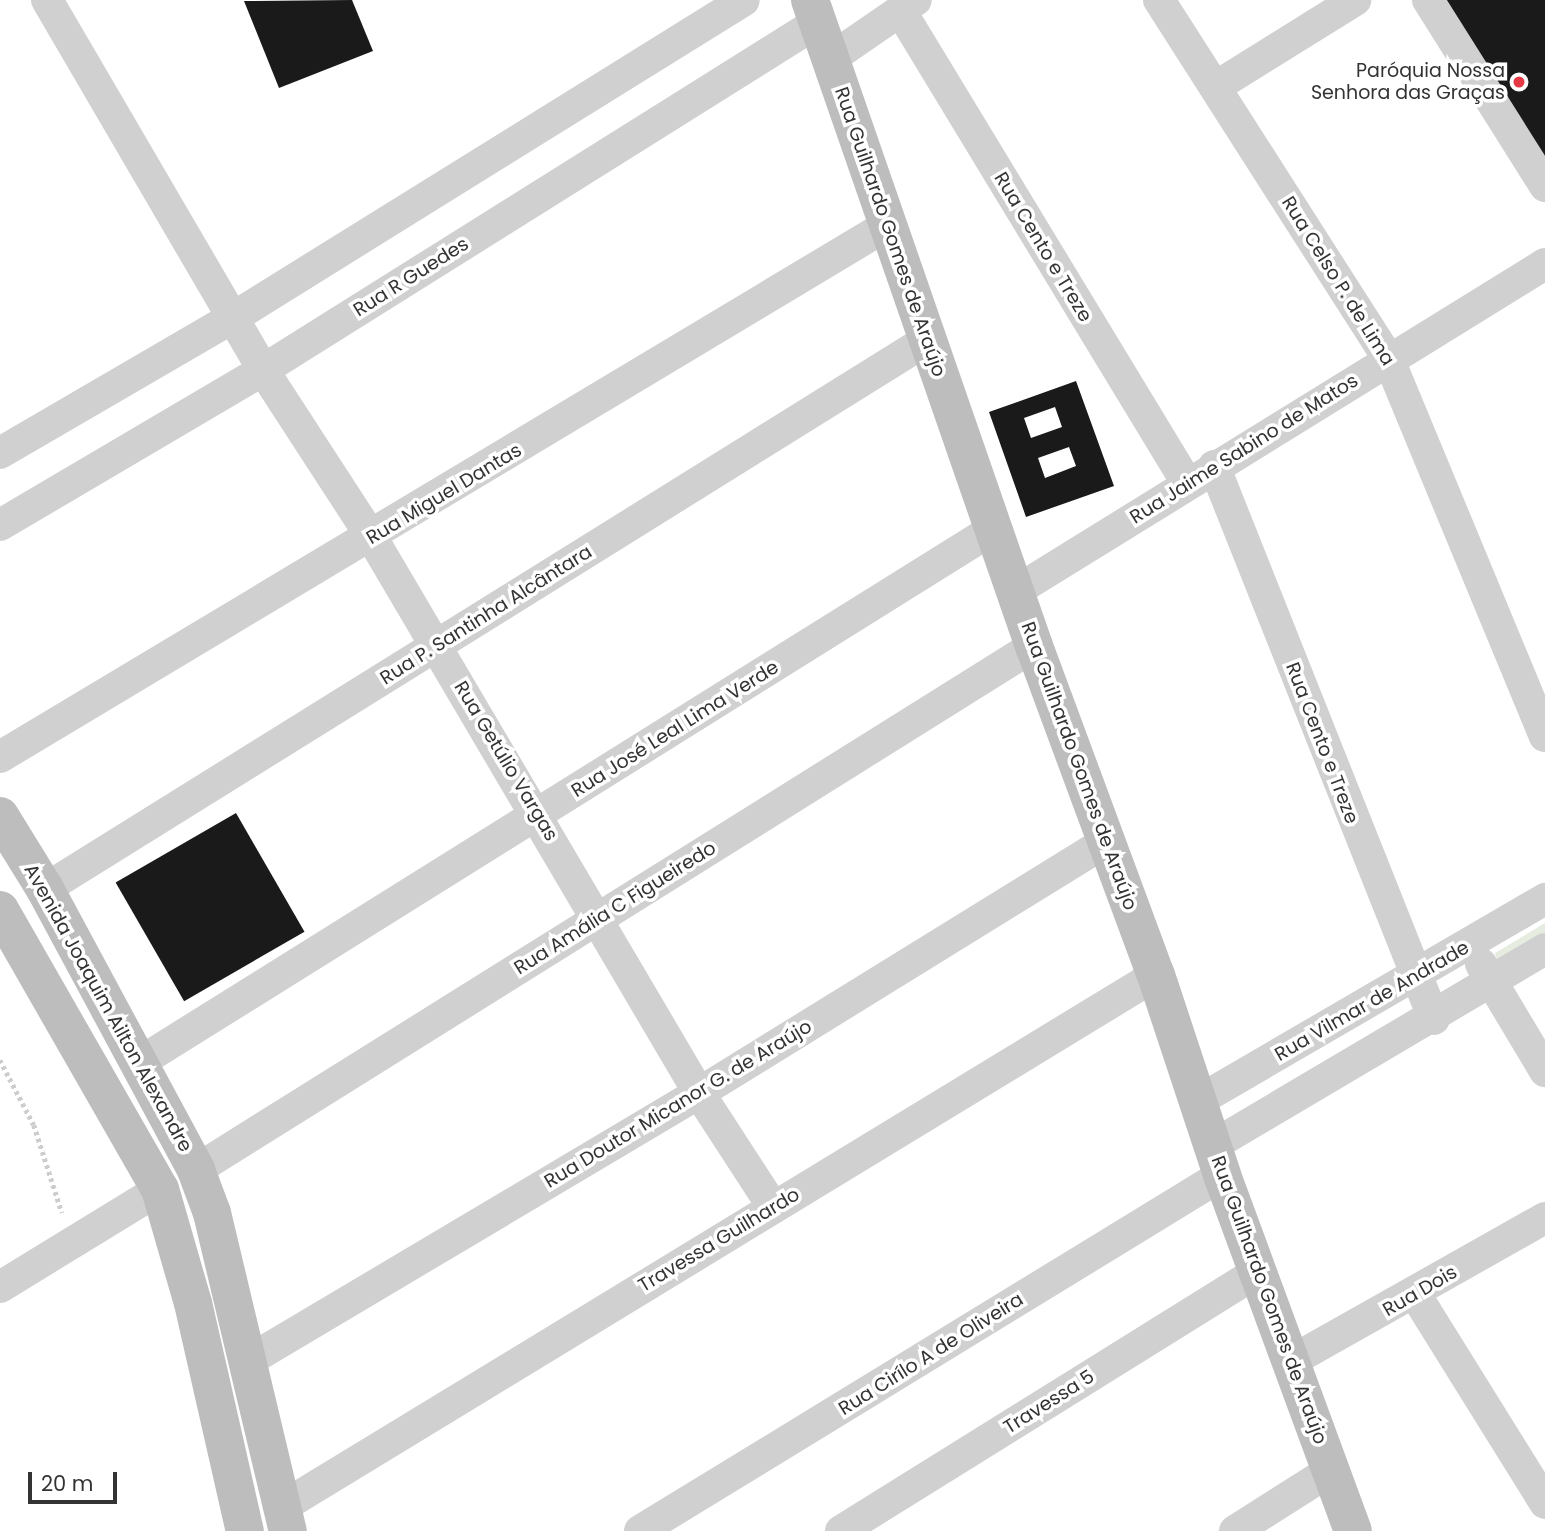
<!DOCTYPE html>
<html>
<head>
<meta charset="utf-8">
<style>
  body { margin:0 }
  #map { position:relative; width:1545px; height:1531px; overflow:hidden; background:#fff; font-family:Poppins,sans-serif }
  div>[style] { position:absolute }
  .green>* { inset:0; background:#e6ecdf }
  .building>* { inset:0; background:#1a1a1a; transform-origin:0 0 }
  .path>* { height:4.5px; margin-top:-2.25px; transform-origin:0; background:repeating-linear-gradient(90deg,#cdcdcd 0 3.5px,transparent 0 7px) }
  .street>* { height:32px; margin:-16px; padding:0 16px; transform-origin:16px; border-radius:16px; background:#d0d0d0 }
  .secondary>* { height:38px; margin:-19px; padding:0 19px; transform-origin:19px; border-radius:19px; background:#bdbdbd }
  .dots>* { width:19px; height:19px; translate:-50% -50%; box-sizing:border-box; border:4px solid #fff; border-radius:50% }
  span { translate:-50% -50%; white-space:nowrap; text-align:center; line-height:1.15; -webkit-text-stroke:7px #fff; paint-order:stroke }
  .poi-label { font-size:19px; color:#333 }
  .right { translate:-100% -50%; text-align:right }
  .street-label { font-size:19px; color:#333 }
  .scale { position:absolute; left:28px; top:1472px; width:89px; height:32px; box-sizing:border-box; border:4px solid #333; border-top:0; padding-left:9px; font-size:21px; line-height:24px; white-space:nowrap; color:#333; -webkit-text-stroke:5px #fff; paint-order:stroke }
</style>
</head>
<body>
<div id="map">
  <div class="green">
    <div style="clip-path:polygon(1545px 923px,1545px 933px,1497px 962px,1495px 953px)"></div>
  </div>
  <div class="building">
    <div style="clip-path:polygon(352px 0,373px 51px,279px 88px,244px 1px)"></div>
    <div style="clip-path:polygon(1442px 0,1545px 0,1545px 164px)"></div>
    <div style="clip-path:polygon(evenodd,1076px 381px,1114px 486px,1026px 517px,989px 412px,1076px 381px,1055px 407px,1062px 427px,1031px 438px,1024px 418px,1055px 407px,1076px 381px,1069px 447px,1076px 466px,1045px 478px,1038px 458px,1069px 447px)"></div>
    <div style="left:236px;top:813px;width:137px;height:139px;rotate:60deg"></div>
  </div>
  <div class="path">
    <div style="left:0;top:1060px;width:73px;rotate:62.4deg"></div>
    <div style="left:34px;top:1125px;width:92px;rotate:72.3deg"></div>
  </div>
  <div class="street">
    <div style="left:47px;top:0;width:428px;rotate:59.7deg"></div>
    <div style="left:263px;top:370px;width:200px;rotate:57deg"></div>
    <div style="left:372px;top:538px;width:644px;rotate:59.49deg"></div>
    <div style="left:699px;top:1093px;width:136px;rotate:57deg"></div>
    <div style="left:1159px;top:0;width:427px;rotate:57.4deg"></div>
    <div style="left:1389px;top:360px;width:407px;rotate:67.5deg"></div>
    <div style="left:1428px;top:0;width:220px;rotate:57.8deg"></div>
    <div style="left:900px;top:10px;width:553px;rotate:58.75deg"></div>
    <div style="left:830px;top:59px;width:104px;rotate:-34.5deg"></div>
    <div style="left:1217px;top:86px;width:163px;rotate:-31.9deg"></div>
    <div style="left:0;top:453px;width:271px;rotate:-30.2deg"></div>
    <div style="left:234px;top:317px;width:600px;rotate:-31.86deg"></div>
    <div style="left:1214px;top:466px;width:595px;rotate:68.31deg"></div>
    <div style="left:0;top:525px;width:305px;rotate:-30.5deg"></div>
    <div style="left:263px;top:370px;width:655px;rotate:-32.09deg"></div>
    <div style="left:1016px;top:591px;width:622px;rotate:-31.72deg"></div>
    <div style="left:0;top:757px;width:1033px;rotate:-30.94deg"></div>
    <div style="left:45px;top:889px;width:1039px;rotate:-31.9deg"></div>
    <div style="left:1481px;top:964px;width:125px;rotate:59.1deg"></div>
    <div style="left:140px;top:1062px;width:1008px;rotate:-31.99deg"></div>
    <div style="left:1198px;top:1101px;width:402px;rotate:-30.2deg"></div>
    <div style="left:1212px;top:1146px;width:387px;rotate:-30.6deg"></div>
    <div style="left:196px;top:1170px;width:988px;rotate:-32.02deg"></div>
    <div style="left:0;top:1287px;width:188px;rotate:-31.5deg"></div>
    <div style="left:1415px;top:1294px;width:246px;rotate:58.1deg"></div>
    <div style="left:1293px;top:1360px;width:289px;rotate:-29.4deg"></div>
    <div style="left:248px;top:1361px;width:525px;rotate:-30.72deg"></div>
    <div style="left:699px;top:1093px;width:477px;rotate:-31.7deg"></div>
    <div style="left:282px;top:1507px;width:1023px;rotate:-31.33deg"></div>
    <div style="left:640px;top:1531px;width:682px;rotate:-31.45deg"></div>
    <div style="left:841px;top:1531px;width:490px;rotate:-31.9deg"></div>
    <div style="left:1235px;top:1531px;width:114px;rotate:-32.4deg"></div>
  </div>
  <div class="secondary">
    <div style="left:810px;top:0;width:684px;rotate:70.88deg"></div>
    <div style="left:1034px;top:646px;width:351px;rotate:69.7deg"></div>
    <div style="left:1156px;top:975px;width:211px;rotate:71.7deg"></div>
    <div style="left:1222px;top:1175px;width:379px;rotate:69.8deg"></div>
    <div style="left:0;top:816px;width:86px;rotate:58.3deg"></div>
    <div style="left:45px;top:889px;width:319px;rotate:61.7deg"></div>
    <div style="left:196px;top:1170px;width:46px;rotate:69.6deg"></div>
    <div style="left:212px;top:1213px;width:327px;rotate:76.6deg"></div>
    <div style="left:0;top:910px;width:322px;rotate:60.2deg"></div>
    <div style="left:160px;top:1189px;width:119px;rotate:73.9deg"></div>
    <div style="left:193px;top:1303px;width:234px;rotate:77.2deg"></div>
  </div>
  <div class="dots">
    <div style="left:1519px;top:82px;background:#e63946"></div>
  </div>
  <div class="poi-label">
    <span class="right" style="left:1505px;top:82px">Paróquia Nossa<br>Senhora das Graças</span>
  </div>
  <div class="street-label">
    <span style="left:890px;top:232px;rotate:71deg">Rua Guilhardo Gomes de Araújo</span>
    <span style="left:1043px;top:247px;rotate:59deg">Rua Cento e Treze</span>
    <span style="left:411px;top:277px;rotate:-32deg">Rua R Guedes</span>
    <span style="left:1338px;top:281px;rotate:58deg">Rua Celso P. de Lima</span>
    <span style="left:1244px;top:449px;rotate:-32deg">Rua Jaime Sabino de Matos</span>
    <span style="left:444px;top:494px;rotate:-31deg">Rua Miguel Dantas</span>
    <span style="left:486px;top:615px;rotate:-32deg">Rua P. Santinha Alcântara</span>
    <span style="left:675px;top:729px;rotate:-32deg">Rua José Leal Lima Verde</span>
    <span style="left:1322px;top:743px;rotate:69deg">Rua Cento e Treze</span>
    <span style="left:506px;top:761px;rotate:59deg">Rua Getúlio Vargas</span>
    <span style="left:1079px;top:766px;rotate:70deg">Rua Guilhardo Gomes de Araújo</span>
    <span style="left:615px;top:908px;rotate:-32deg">Rua Amália C Figueiredo</span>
    <span style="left:1372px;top:1001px;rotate:-30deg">Rua Vilmar de Andrade</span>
    <span style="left:108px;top:1008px;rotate:61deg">Avenida Joaquim Ailton Alexandre</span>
    <span style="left:678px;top:1104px;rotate:-31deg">Rua Doutor Micanor G. de Araújo</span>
    <span style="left:719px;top:1240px;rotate:-31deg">Travessa Guilhardo</span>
    <span style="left:1420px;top:1291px;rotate:-30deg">Rua Dois</span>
    <span style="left:1269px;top:1300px;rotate:70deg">Rua Guilhardo Gomes de Araújo</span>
    <span style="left:931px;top:1354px;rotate:-32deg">Rua Cirílo A de Oliveira</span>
    <span style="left:1049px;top:1402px;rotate:-32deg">Travessa 5</span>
  </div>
  <div class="scale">20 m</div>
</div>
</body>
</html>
